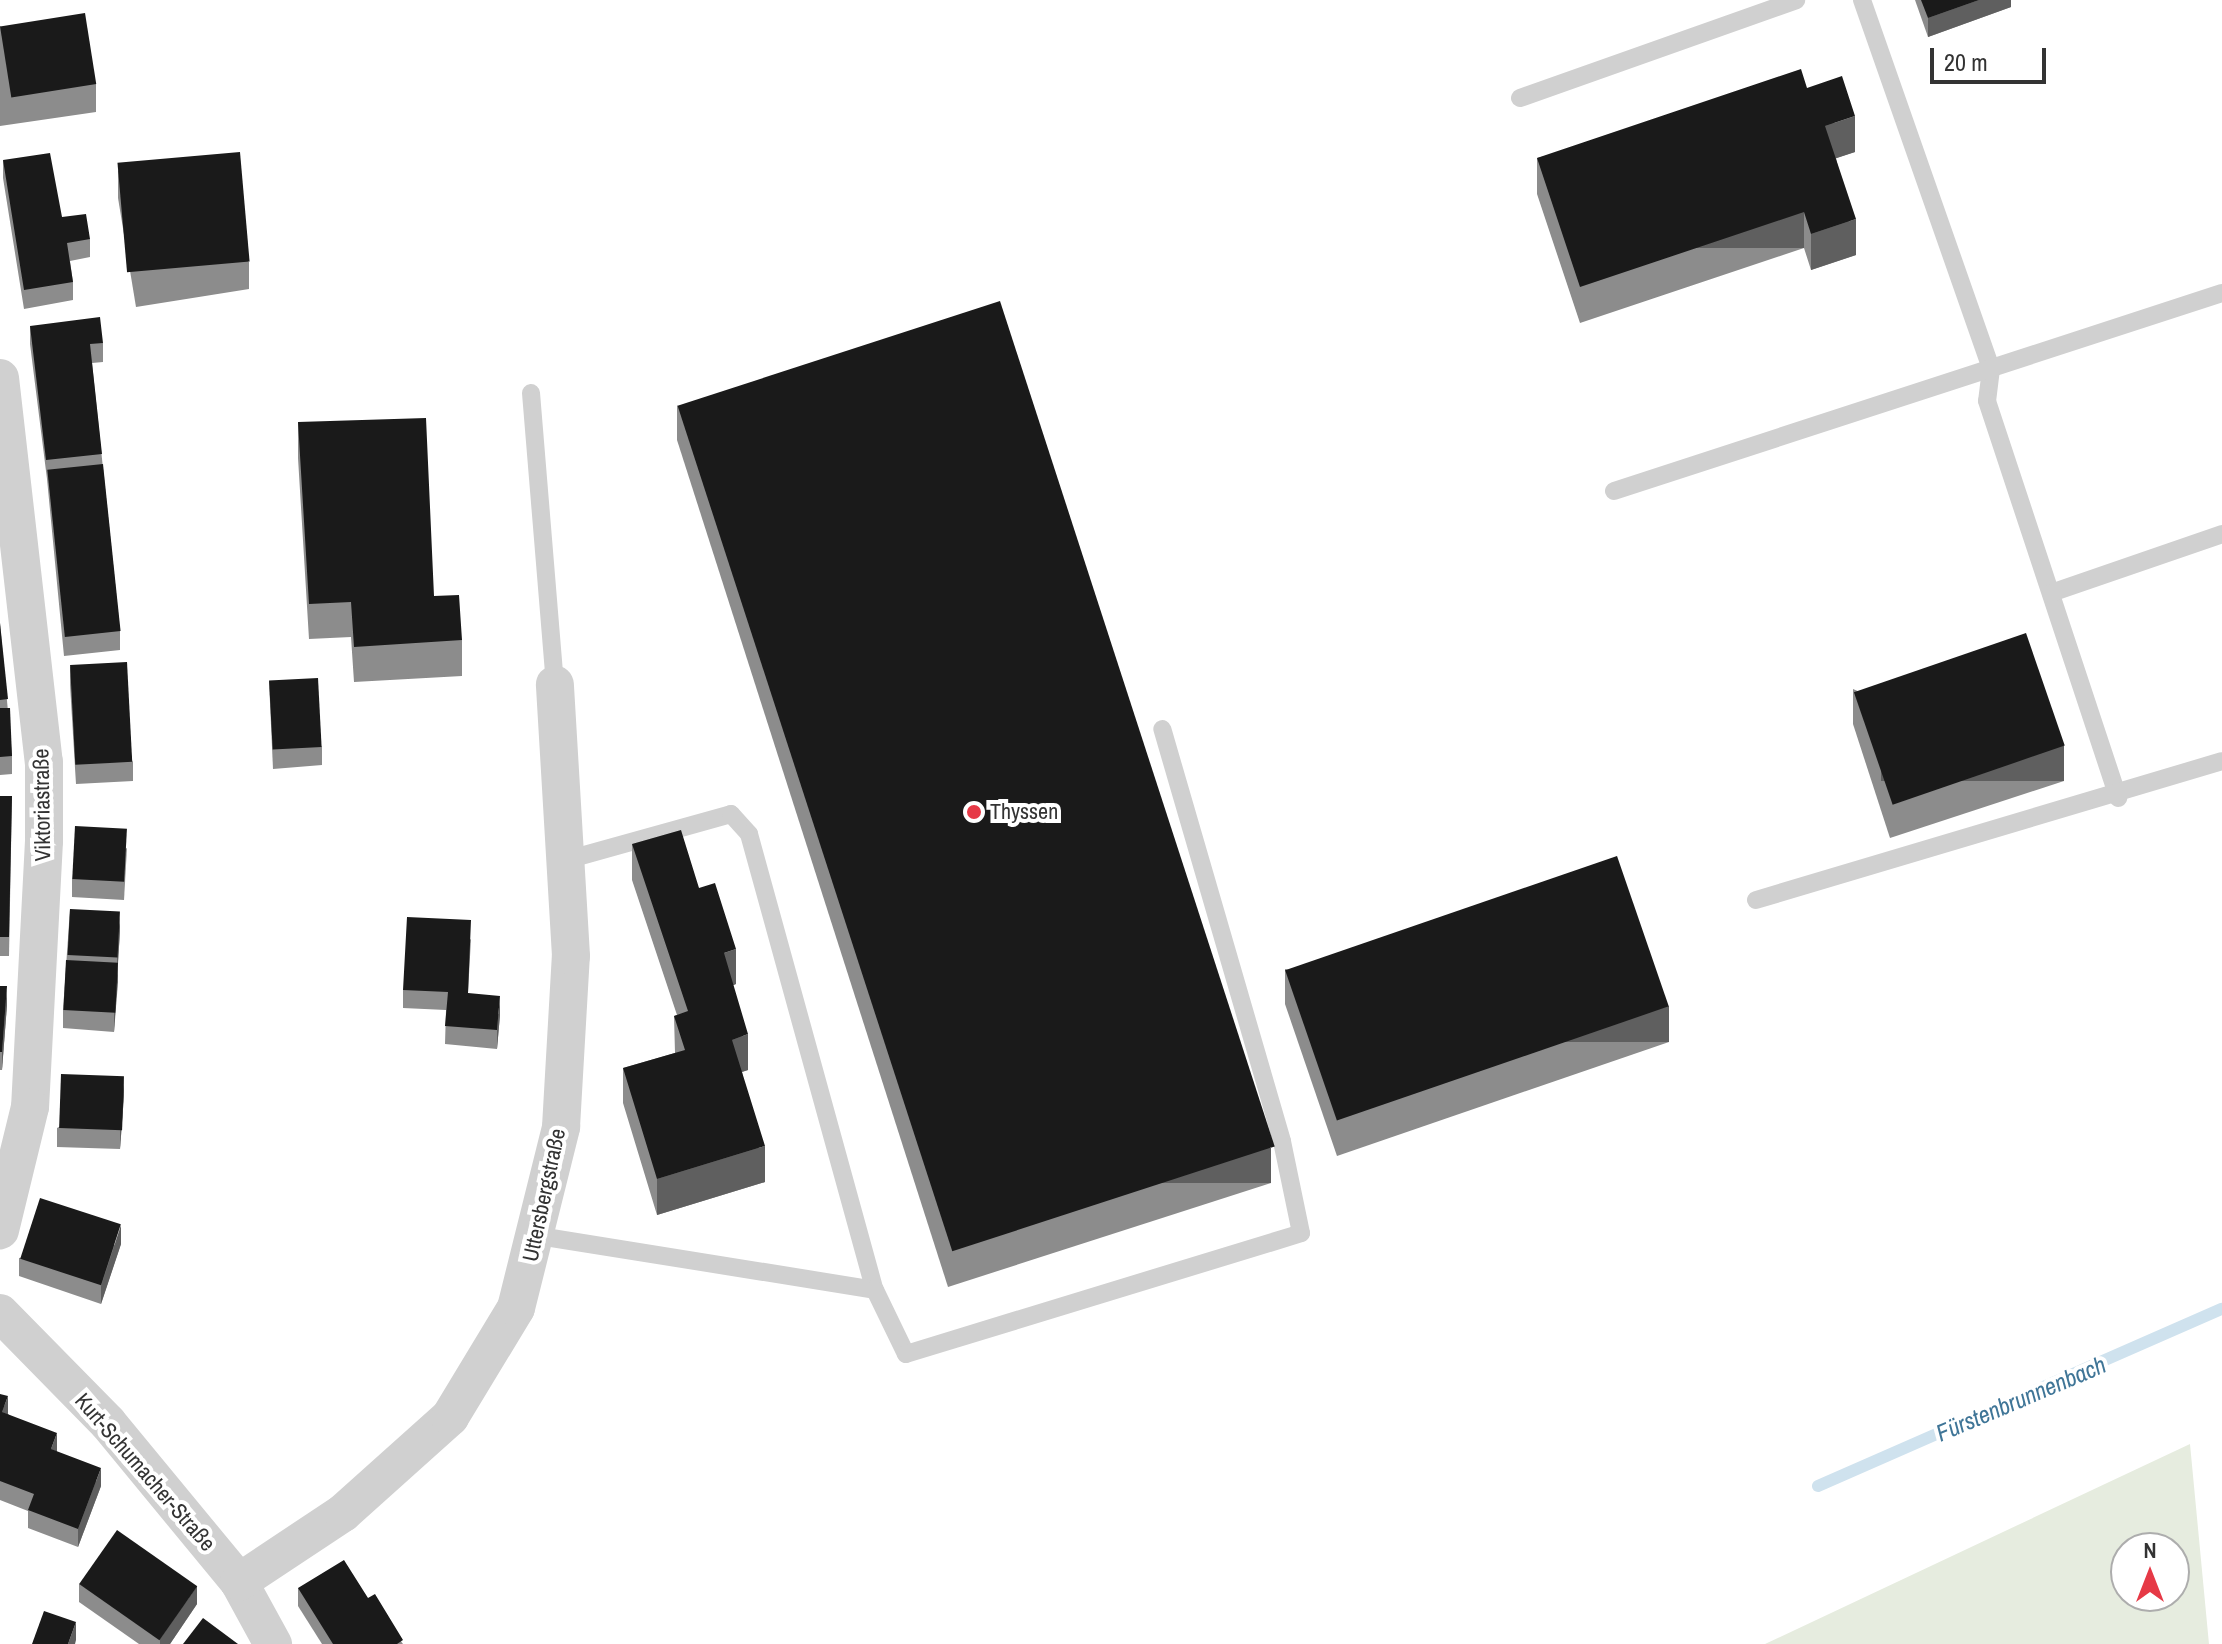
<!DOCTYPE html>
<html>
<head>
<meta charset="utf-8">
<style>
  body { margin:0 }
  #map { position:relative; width:2222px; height:1644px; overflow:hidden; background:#fff; font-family:"Archivo Narrow",sans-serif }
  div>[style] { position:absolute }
  .green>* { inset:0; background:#e6ecdf }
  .stream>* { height:12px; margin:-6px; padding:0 6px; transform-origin:6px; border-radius:6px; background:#cfe2ee }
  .lane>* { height:18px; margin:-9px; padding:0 9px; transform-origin:9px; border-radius:9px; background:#d0d0d0 }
  .street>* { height:38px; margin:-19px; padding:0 19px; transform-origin:19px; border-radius:19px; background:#d0d0d0 }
  .wall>* { inset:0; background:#8c8c8c }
  .shaded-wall>* { inset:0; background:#5f5f5f; transform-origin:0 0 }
  .building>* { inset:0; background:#1a1a1a; transform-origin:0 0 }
  .dots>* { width:22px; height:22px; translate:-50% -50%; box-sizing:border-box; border:4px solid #fff; border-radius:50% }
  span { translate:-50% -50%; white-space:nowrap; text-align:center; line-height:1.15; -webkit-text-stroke:8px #fff; paint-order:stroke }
  .street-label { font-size:22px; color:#333 }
  .poi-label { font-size:22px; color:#333 }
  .left { translate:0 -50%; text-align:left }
  .water-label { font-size:24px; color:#3f7597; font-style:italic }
  .north { position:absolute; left:2110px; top:1532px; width:80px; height:80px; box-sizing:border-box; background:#fff; border:2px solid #adadad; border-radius:50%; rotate:0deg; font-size:22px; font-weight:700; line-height:32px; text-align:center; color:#333 }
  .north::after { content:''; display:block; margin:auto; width:28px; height:36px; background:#e63946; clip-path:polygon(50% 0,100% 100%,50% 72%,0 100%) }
  .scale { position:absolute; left:1930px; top:48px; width:116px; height:36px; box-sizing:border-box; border:4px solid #333; border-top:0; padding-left:10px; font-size:24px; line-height:28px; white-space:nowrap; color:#333; -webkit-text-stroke:6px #fff; paint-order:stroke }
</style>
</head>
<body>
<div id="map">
  <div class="green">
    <div style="clip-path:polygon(evenodd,2190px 1444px,2209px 1644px,1765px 1644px,2190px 1444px,2126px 1548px,2174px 1548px,2174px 1596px,2126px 1596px,2126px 1548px)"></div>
  </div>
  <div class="stream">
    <div style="left:1818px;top:1486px;width:441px;rotate:-23.7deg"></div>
  </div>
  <div class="lane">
    <div style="left:1862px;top:0;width:391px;rotate:70.7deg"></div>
    <div style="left:1991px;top:369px;width:32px;rotate:97deg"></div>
    <div style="left:1987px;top:401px;width:418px;rotate:71.7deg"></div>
    <div style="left:1520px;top:98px;width:293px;rotate:-19.5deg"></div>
    <div style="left:531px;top:393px;width:292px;rotate:85.3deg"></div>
    <div style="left:1614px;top:491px;width:639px;rotate:-18.04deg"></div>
    <div style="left:2051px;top:593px;width:181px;rotate:-19deg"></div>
    <div style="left:570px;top:859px;width:167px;rotate:-15.6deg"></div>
    <div style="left:731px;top:814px;width:27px;rotate:48deg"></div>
    <div style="left:749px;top:834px;width:473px;rotate:74.6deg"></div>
    <div style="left:1756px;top:900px;width:486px;rotate:-16.6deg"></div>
    <div style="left:539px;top:1236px;width:340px;rotate:9.1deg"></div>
    <div style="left:875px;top:1290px;width:71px;rotate:64.2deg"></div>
    <div style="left:906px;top:1354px;width:413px;rotate:-17deg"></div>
    <div style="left:1301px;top:1233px;width:94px;rotate:-101.7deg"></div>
    <div style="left:1282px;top:1141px;width:429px;rotate:-106.2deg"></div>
  </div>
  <div class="street">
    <div style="left:0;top:378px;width:387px;rotate:83.5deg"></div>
    <div style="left:44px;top:762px;width:79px;rotate:90deg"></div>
    <div style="left:44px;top:841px;width:266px;rotate:93deg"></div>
    <div style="left:30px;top:1107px;width:127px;rotate:103.7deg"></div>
    <div style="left:0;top:1313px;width:154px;rotate:45.5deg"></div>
    <div style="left:108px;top:1423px;width:206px;rotate:50.5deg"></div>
    <div style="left:239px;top:1582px;width:71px;rotate:61.3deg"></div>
    <div style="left:239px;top:1582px;width:125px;rotate:-33.6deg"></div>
    <div style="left:343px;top:1513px;width:144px;rotate:-41.9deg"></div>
    <div style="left:450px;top:1417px;width:127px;rotate:-58.8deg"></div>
    <div style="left:516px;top:1308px;width:187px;rotate:-76deg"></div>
    <div style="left:561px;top:1127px;width:171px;rotate:-86.7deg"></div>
    <div style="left:571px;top:956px;width:272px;rotate:-93.4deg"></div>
  </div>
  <div class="wall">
    <div style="clip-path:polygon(1915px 0,2011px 0,2011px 7px,1928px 37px)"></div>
    <div style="clip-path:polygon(0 26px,96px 84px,96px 112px,0 126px)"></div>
    <div style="clip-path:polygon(1807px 88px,1855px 152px,1836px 158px,1856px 255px,1811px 270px,1804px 248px,1580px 323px,1537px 194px,1537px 158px)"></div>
    <div style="clip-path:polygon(3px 160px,62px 217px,90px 239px,90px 257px,70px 261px,73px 282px,73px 300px,24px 309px,3px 178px)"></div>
    <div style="clip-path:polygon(118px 170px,249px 262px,249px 289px,136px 307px,118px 198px)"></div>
    <div style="clip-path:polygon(30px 326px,103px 343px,103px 362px,92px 363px,120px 631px,120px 650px,64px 656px,47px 479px,30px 344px)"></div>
    <div style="clip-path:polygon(677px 405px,1271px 1183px,948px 1287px,677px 440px)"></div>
    <div style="clip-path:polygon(298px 422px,434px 596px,462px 640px,462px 676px,354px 682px,351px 637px,309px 639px,298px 458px)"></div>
    <div style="clip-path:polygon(0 623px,12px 756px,12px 774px,0 775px)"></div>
    <div style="clip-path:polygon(70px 666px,133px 762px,133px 781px,76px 784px,70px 685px)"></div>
    <div style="clip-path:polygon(269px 681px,322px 747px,322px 765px,273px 769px)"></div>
    <div style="clip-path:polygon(1853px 689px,2064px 781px,1890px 838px,1853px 724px)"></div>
    <div style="clip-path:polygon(0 796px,12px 796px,9px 956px,0 956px)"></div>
    <div style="clip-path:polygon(632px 844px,699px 888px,736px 984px,733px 985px,748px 1070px,742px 1072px,765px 1182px,657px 1215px,623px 1103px,623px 1068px,675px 1053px,674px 1016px,677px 1015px,632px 880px)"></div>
    <div style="clip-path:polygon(127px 848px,124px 900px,72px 897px,72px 879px)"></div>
    <div style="clip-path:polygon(70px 909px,120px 930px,114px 1032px,63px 1028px,63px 1010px)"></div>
    <div style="clip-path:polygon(471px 939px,468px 993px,500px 1015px,497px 1049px,445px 1044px,446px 1010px,403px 1008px,403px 990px)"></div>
    <div style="clip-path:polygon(1285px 969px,1669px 1042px,1337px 1156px,1285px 1004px)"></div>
    <div style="clip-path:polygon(0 986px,7px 1005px,2px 1070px,0 1070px)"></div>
    <div style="clip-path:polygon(124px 1095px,120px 1149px,57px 1147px,57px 1128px)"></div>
    <div style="clip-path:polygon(121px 1244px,101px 1304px,19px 1276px,19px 1258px)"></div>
    <div style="clip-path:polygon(0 1394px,8px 1414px,101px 1486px,78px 1547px,28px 1528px,28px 1511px,0 1500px)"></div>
    <div style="clip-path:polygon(79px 1584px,197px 1604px,170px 1644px,139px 1644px,79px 1602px)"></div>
    <div style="clip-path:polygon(298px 1588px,368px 1598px,403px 1644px,322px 1644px,298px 1606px)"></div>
  </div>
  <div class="shaded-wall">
    <div style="clip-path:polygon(1979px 0,2011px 0,2011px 7px,1928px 37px,1928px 18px)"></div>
    <div style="clip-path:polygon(1855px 116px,1855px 152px,1825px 162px,1825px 126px)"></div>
    <div style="left:1804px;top:212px;width:36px;height:236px;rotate:90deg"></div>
    <div style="clip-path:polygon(1856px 219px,1856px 255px,1811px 270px,1811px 234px)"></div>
    <div style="left:2064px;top:746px;width:35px;height:183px;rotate:90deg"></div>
    <div style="clip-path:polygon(120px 912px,120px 930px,117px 977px,117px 958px)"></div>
    <div style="clip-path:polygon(736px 949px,736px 984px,724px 989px,724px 953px)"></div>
    <div style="clip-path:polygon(118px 963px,118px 982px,114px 1032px,114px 1013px)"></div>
    <div style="clip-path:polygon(7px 986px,7px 1005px,2px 1070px,2px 1052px)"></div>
    <div style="clip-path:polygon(500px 996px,500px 1015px,497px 1049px,497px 1030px)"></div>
    <div style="left:1669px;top:1006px;width:36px;height:351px;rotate:90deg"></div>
    <div style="clip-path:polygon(748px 1034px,748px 1070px,732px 1075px,732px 1040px)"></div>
    <div style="clip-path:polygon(124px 1076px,124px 1095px,120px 1149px,120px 1131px)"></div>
    <div style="clip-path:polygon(765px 1146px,765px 1182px,657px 1215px,657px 1179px)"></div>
    <div style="left:1271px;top:1148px;width:35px;height:339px;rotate:90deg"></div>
    <div style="clip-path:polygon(121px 1225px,121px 1244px,101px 1304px,101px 1286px)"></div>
    <div style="clip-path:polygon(8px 1396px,8px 1415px,2px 1412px)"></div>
    <div style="clip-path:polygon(57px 1433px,57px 1452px,51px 1449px)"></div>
    <div style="clip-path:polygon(101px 1468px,101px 1486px,78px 1547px,78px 1529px)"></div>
    <div style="clip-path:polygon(197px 1586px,197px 1604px,170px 1644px,160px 1644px,160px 1639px)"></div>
    <div style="clip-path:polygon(76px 1622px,76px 1640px,75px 1644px,68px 1644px)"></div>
  </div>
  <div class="building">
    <div style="clip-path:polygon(1921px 0,1979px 0,1928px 18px)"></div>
    <div style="left:85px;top:13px;width:72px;height:86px;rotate:81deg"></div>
    <div style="clip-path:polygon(1801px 69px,1807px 88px,1842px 76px,1855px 116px,1825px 126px,1856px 219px,1811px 234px,1804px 212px,1580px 287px,1537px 158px)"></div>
    <div style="left:240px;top:152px;width:110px;height:123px;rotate:85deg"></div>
    <div style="clip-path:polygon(50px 153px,62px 217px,86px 214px,90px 239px,67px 243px,73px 282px,24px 290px,3px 160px)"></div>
    <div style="left:1000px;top:301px;width:889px;height:339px;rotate:72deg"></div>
    <div style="clip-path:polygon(100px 317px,103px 343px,90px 344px,102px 454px,46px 460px,30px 326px)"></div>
    <div style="clip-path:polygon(426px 418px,434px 596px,459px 595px,462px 640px,354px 647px,351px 602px,309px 604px,298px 422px)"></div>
    <div style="left:103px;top:464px;width:168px;height:56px;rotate:84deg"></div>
    <div style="clip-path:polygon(0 623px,8px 699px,0 700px)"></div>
    <div style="left:2026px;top:633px;width:119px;height:182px;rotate:71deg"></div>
    <div style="left:127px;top:662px;width:100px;height:57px;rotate:87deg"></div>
    <div style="left:318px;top:678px;width:69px;height:49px;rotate:87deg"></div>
    <div style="clip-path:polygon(0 708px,10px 708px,12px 756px,0 757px)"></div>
    <div style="clip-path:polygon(0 796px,12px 796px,9px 937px,0 937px)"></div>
    <div style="left:75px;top:826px;width:52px;height:53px;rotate:3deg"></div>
    <div style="clip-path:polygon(681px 830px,699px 888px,715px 883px,736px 949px,724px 953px,748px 1034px,732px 1040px,765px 1146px,657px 1179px,623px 1068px,685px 1050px,674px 1016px,688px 1011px,632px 844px)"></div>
    <div style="left:1617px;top:856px;width:159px;height:351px;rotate:71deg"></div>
    <div style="left:70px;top:909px;width:50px;height:46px;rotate:3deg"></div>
    <div style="clip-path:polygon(407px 917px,471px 920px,468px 993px,500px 996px,497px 1030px,445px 1026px,448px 992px,403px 990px)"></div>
    <div style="left:66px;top:960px;width:52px;height:50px;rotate:3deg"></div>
    <div style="clip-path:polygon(0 986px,7px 986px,2px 1052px,0 1052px)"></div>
    <div style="left:61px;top:1074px;width:63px;height:54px;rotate:2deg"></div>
    <div style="left:40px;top:1198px;width:85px;height:64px;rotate:18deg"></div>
    <div style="clip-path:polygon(0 1394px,8px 1396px,2px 1412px,57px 1433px,51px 1449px,101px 1468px,78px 1529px,28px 1510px,34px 1494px,0 1481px)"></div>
    <div style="left:117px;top:1530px;width:98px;height:66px;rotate:35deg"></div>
    <div style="clip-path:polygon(344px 1560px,368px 1598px,375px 1594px,403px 1640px,397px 1644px,333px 1644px,298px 1588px)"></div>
    <div style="clip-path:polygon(44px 1611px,76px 1622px,68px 1644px,32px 1644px)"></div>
    <div style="clip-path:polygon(203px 1618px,238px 1644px,183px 1644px)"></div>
  </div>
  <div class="dots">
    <div style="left:974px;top:812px;background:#e63946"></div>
  </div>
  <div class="street-label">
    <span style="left:42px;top:805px;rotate:-91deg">Viktoriastraße</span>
    <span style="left:544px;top:1195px;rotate:-78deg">Uttersbergstraße</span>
    <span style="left:145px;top:1472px;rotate:49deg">Kurt-Schumacher-Straße</span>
  </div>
  <div class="poi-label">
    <span class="left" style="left:990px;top:812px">Thyssen</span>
  </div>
  <div class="water-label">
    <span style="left:2021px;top:1399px;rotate:-23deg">Fürstenbrunnenbach</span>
  </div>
  <div class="north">N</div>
  <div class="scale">20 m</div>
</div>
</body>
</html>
